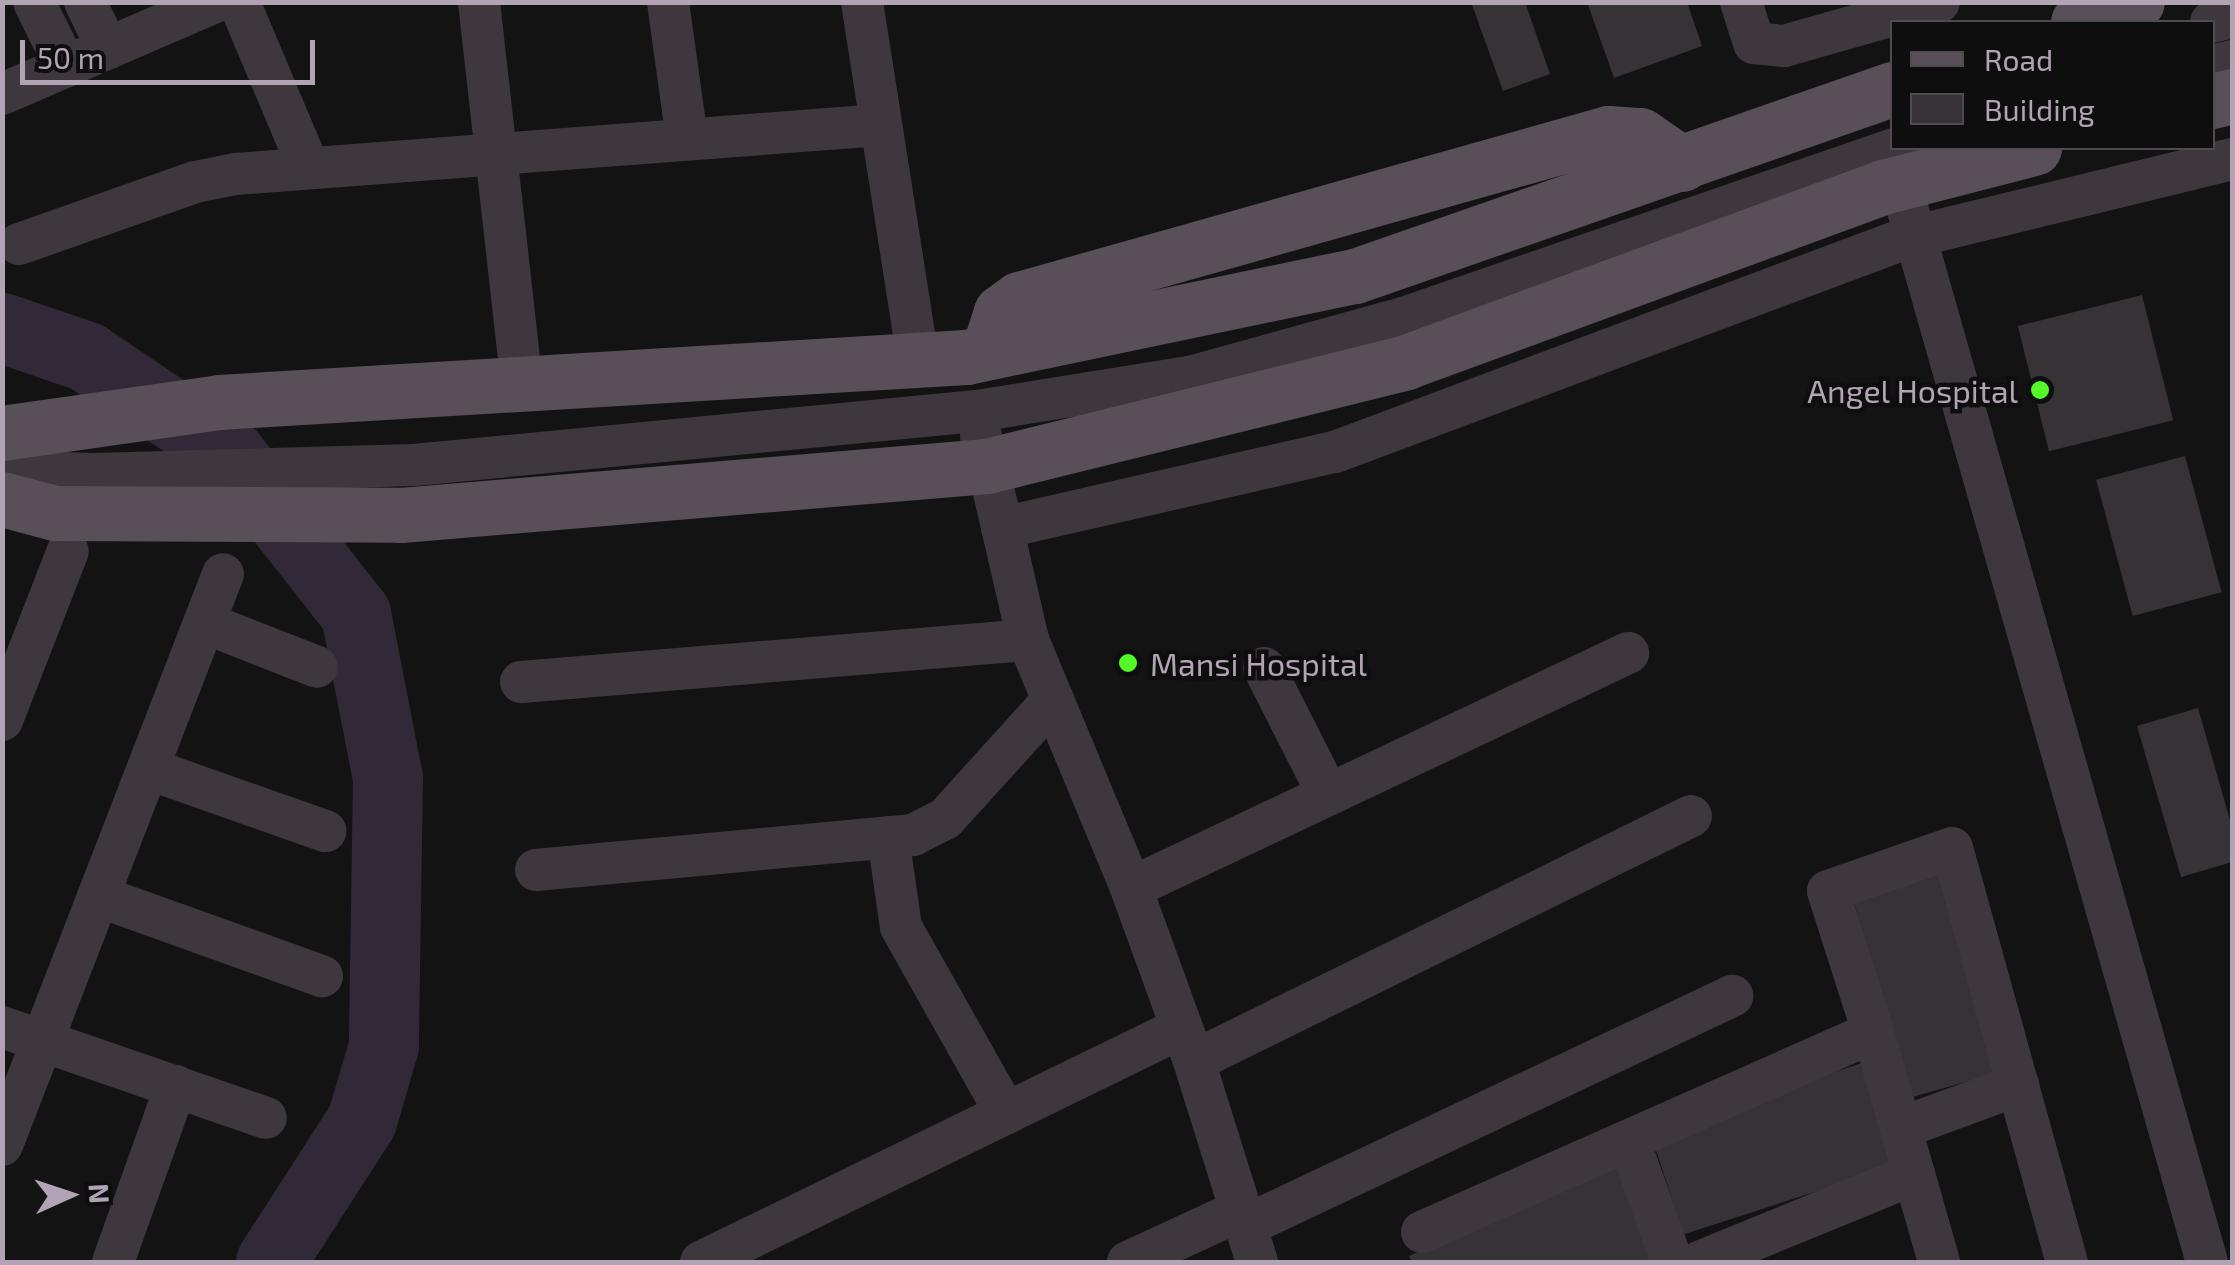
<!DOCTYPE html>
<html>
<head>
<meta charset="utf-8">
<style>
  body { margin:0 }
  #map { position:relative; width:2235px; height:1265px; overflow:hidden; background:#141314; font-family:"Exo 2",sans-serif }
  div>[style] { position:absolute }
  .river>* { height:70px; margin:-35px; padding:0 35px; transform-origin:35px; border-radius:35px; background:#322938 }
  .building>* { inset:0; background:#363236; transform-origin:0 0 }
  .minor>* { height:42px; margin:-21px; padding:0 21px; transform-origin:21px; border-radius:21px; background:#3e383e }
  .major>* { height:55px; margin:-27.5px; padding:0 27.5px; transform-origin:27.5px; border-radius:27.5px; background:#584f59 }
  .dots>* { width:28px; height:28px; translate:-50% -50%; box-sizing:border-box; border:5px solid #0f0e0f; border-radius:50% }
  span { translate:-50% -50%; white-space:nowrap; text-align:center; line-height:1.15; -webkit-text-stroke:9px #0f0e0f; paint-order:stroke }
  .poi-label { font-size:32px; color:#b2a4b5 }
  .right { translate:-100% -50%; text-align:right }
  .left { translate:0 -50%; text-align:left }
  .frame { position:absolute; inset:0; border:5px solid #b2a4b5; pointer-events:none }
  .legend { position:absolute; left:1890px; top:20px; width:325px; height:130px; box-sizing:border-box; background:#0f0e0f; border:2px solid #504a51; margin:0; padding:12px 18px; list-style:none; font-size:30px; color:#b2a4b5 }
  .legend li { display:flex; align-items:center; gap:20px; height:50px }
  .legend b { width:50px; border:2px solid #504a51 }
  .north { position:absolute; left:20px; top:1145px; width:100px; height:100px; -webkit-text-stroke:8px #0f0e0f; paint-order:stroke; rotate:87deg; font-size:28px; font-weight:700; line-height:40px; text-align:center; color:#b2a4b5 }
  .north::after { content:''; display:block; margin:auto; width:35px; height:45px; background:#b2a4b5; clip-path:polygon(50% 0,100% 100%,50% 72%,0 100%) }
  .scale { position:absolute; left:20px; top:40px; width:295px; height:45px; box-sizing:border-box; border:5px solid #b2a4b5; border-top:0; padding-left:12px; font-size:30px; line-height:35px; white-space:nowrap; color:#b2a4b5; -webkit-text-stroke:8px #0f0e0f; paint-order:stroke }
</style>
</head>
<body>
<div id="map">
  <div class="river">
    <div style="left:2px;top:328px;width:90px;rotate:18.8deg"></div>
    <div style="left:87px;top:357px;width:173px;rotate:34.1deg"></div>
    <div style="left:230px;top:454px;width:204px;rotate:51.8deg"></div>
    <div style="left:356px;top:614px;width:168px;rotate:79deg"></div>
    <div style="left:388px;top:779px;width:267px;rotate:90.9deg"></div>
    <div style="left:384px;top:1046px;width:78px;rotate:106.3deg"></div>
    <div style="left:362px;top:1121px;width:168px;rotate:122.8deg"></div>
  </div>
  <div class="building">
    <div style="clip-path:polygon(1471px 2px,1525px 2px,1550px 74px,1503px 91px)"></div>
    <div style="clip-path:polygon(1587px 2px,1687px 2px,1702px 46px,1614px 78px)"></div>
    <div style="left:2142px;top:295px;width:129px;height:128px;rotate:76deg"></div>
    <div style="left:2185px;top:456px;width:141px;height:92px;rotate:75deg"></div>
    <div style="clip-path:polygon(2198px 708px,2232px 827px,2232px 862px,2181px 877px,2137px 726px)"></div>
    <div style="left:1938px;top:865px;width:216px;height:91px;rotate:74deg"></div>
    <div style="left:1865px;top:1062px;width:108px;height:226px;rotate:72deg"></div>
    <div style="clip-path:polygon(1613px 1160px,1656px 1260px,1412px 1262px,1409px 1256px)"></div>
  </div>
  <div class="minor">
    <div style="left:34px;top:2px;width:72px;rotate:63.8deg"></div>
    <div style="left:85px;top:2px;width:52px;rotate:63.9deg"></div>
    <div style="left:239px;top:2px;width:178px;rotate:67.2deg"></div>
    <div style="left:479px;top:2px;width:383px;rotate:83.6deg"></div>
    <div style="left:668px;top:2px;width:138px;rotate:82.1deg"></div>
    <div style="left:862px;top:2px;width:361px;rotate:81.1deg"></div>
    <div style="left:1741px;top:2px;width:43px;rotate:72.4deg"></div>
    <div style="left:1754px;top:43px;width:30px;rotate:6deg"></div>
    <div style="left:1784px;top:46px;width:161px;rotate:-15.8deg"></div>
    <div style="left:2211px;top:22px;width:22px;rotate:-13deg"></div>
    <div style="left:2212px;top:66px;width:21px;rotate:-14deg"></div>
    <div style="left:2px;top:94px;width:232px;rotate:-23.4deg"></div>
    <div style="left:1907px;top:207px;width:1097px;rotate:74.13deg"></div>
    <div style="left:19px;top:244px;width:187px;rotate:-19.4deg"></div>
    <div style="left:195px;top:182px;width:42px;rotate:-11deg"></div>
    <div style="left:236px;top:174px;width:646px;rotate:-4.35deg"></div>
    <div style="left:981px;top:436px;width:209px;rotate:77deg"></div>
    <div style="left:1028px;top:640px;width:269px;rotate:67.4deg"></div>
    <div style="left:1131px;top:888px;width:184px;rotate:70deg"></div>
    <div style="left:1194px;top:1061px;width:211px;rotate:72.6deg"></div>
    <div style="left:2px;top:471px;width:92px;rotate:1.9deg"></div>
    <div style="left:94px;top:474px;width:320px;rotate:-1.6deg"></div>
    <div style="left:414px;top:465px;width:566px;rotate:-5.48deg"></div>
    <div style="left:977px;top:411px;width:216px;rotate:-9.1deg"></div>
    <div style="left:1190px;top:377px;width:224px;rotate:-15.5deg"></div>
    <div style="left:1406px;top:317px;width:519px;rotate:-18.99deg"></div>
    <div style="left:1002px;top:528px;width:342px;rotate:-12.9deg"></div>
    <div style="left:1335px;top:452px;width:608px;rotate:-20.52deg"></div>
    <div style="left:1904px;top:239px;width:338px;rotate:-13.7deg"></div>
    <div style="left:205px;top:623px;width:120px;rotate:21.4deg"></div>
    <div style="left:1264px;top:668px;width:139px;rotate:63.1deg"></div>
    <div style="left:521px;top:682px;width:509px;rotate:-4.74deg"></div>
    <div style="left:2px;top:720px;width:181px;rotate:-68.7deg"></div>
    <div style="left:149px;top:769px;width:187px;rotate:19.4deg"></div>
    <div style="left:888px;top:837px;width:91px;rotate:81.8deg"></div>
    <div style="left:901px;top:927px;width:214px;rotate:60.6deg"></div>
    <div style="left:536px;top:870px;width:379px;rotate:-5.3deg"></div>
    <div style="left:913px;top:835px;width:36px;rotate:-27deg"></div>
    <div style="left:945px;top:819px;width:161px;rotate:-47.8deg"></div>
    <div style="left:1131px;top:888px;width:550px;rotate:-25.31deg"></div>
    <div style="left:98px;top:896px;width:238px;rotate:19.7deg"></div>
    <div style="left:2px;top:1027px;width:279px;rotate:19deg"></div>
    <div style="left:1873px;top:1032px;width:148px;rotate:-107.7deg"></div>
    <div style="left:1828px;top:891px;width:131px;rotate:-19.1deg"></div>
    <div style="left:1952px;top:848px;width:430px;rotate:74.5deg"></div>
    <div style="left:1194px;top:1061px;width:554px;rotate:-26.24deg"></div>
    <div style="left:1901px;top:1128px;width:125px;rotate:-20.2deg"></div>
    <div style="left:1629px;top:1141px;width:128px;rotate:70.4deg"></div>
    <div style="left:2px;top:1145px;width:612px;rotate:-68.84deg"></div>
    <div style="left:1914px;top:1174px;width:91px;rotate:74.1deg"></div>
    <div style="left:1245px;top:1226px;width:539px;rotate:-25.28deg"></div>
    <div style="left:1422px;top:1232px;width:493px;rotate:-23.9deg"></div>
    <div style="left:1873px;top:1032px;width:148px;rotate:73.9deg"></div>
    <div style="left:1914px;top:1174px;width:232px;rotate:157.7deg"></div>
    <div style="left:113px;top:1262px;width:187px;rotate:-70.3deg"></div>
    <div style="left:701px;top:1262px;width:534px;rotate:-25.99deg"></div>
    <div style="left:1128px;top:1262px;width:124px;rotate:-24.7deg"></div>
  </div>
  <div class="major">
    <div style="left:2078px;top:22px;width:62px;rotate:-18.7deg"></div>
    <div style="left:2212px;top:101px;width:21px;rotate:-14deg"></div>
    <div style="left:988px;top:352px;width:42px;rotate:-72deg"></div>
    <div style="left:1001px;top:312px;width:22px;rotate:-36deg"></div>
    <div style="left:1019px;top:299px;width:612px;rotate:-15.74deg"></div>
    <div style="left:1608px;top:133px;width:32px;rotate:4deg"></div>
    <div style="left:1640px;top:135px;width:51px;rotate:34.6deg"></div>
    <div style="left:2px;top:433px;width:219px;rotate:-8.1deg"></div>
    <div style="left:219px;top:402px;width:748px;rotate:-3.45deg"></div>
    <div style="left:966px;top:357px;width:397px;rotate:-11.8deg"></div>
    <div style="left:1355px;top:276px;width:569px;rotate:-19.2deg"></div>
    <div style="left:2px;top:499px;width:55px;rotate:14.8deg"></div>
    <div style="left:55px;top:513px;width:346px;rotate:0.3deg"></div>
    <div style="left:401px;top:515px;width:588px;rotate:-4.78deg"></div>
    <div style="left:987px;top:466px;width:432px;rotate:-13.9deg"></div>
    <div style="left:1406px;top:362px;width:508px;rotate:-20.15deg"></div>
    <div style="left:1883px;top:187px;width:156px;rotate:-14.5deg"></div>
  </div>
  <div class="dots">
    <div style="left:2040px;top:390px;background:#52f827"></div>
    <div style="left:1128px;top:663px;background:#52f827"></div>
  </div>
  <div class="poi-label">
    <span class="right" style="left:2018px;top:390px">Angel Hospital</span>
    <span class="left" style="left:1150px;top:663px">Mansi Hospital</span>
  </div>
  <div class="frame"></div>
  <ul class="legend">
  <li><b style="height:12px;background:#584f59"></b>Road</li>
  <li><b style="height:28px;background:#363236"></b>Building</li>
  </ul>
  <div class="north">N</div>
  <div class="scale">50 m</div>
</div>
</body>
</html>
